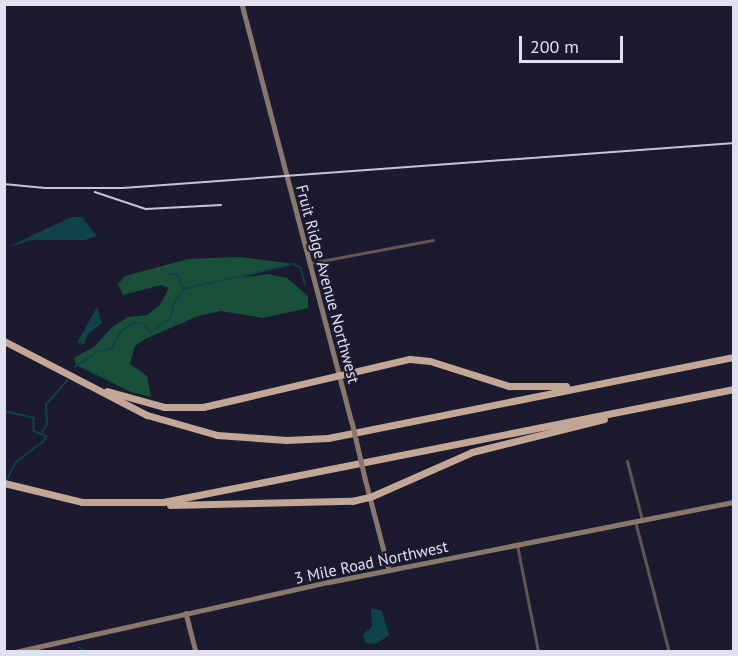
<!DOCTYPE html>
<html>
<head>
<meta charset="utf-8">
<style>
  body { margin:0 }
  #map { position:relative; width:738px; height:656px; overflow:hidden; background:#1c1a2f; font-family:"PT Sans",sans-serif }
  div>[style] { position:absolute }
  .green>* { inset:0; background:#195039 }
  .water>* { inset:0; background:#10424b }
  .stream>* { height:1.5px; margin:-0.75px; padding:0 0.75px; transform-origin:0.75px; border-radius:0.75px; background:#10424b }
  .street>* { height:3px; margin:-1.5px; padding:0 1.5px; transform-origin:1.5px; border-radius:1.5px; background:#625650 }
  .secondary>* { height:4.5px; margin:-2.25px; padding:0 2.25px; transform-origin:2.25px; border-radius:2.25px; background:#89776c }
  .highway>* { height:7px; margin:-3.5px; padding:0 3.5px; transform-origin:3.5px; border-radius:3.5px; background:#c3a796 }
  .rail>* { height:1.5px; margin:-0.75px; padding:0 0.75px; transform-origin:0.75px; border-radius:0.75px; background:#c6c5d5 }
  .secondary-bridge>* { height:4.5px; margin:-2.25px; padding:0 2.25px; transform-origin:2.25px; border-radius:2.25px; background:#89776c }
  span { translate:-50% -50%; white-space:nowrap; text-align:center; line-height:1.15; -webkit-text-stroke:4.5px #1c1a2f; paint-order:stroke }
  .street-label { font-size:16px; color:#e1e0ef }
  .frame { position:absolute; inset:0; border:6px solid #e1e0ef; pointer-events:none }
  .scale { position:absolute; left:519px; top:36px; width:104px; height:27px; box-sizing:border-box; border:3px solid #e1e0ef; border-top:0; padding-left:8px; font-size:18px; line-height:21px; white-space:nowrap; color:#e1e0ef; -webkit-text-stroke:4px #1c1a2f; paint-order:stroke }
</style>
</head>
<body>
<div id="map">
  <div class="green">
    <div style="clip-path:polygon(240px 257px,294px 264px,239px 278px,268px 274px,287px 278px,308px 296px,308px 308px,263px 318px,221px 311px,198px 316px,145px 339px,135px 346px,130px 364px,147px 376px,151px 397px,131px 392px,76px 365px,74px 358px,95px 346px,111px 328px,128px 317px,147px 315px,160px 305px,169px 288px,161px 285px,123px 295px,118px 284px,125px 276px,188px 259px)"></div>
  </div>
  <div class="water">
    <div style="clip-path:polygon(71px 217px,82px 217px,97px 236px,85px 240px,32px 240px,8px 247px)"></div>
    <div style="clip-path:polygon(97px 307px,102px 323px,89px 333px,84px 344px,77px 343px)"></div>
    <div style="clip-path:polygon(371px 608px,382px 611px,389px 635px,376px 644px,366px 643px,363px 634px,372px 627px)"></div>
  </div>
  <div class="stream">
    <div style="left:184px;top:289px;width:113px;rotate:-12.8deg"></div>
    <div style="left:294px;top:264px;width:8px;rotate:30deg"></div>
    <div style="left:301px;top:268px;width:16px;rotate:75deg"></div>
    <div style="left:75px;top:367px;width:29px;rotate:-34deg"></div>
    <div style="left:99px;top:351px;width:12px;rotate:-9deg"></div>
    <div style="left:111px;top:349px;width:19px;rotate:-62deg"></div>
    <div style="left:120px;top:332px;width:17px;rotate:-33deg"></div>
    <div style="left:134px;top:323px;width:8px"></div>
    <div style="left:142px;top:323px;width:13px;rotate:45deg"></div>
    <div style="left:151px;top:332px;width:24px;rotate:-35deg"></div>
    <div style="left:171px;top:318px;width:13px;rotate:-81deg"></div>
    <div style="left:173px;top:305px;width:19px;rotate:-55deg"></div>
    <div style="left:184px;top:289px;width:16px;rotate:-117deg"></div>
    <div style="left:177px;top:275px;width:7px;rotate:-172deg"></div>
    <div style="left:4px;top:411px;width:31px;rotate:13deg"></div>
    <div style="left:34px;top:418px;width:13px;rotate:90deg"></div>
    <div style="left:34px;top:431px;width:8px;rotate:23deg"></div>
    <div style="left:42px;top:432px;width:9px;rotate:-58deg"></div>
    <div style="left:47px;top:424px;width:19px;rotate:-93deg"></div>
    <div style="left:46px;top:405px;width:32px;rotate:-49deg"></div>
    <div style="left:7px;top:479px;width:19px;rotate:-62deg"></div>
    <div style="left:16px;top:462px;width:34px;rotate:-37deg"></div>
    <div style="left:43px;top:442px;width:6px;rotate:-59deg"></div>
    <div style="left:46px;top:437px;width:5px;rotate:-143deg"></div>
    <div style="left:79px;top:647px;width:9px;rotate:36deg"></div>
  </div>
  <div class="street">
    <div style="left:310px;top:263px;width:125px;rotate:-10.6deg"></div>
    <div style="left:627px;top:461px;width:61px;rotate:75.7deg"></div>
    <div style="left:635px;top:521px;width:135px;rotate:75.5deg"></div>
    <div style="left:517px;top:545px;width:108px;rotate:78.8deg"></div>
  </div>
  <div class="secondary">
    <div style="left:242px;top:4px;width:432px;rotate:75.3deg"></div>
    <div style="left:365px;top:478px;width:95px;rotate:75.4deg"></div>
    <div style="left:186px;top:613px;width:40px;rotate:75.6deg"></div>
    <div style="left:15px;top:652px;width:322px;rotate:-12.6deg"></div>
    <div style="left:329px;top:582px;width:413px;rotate:-11.2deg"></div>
  </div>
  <div class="highway">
    <div style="left:4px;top:341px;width:161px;rotate:27.4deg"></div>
    <div style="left:147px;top:415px;width:73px;rotate:15.9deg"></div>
    <div style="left:217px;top:435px;width:69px;rotate:4.1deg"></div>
    <div style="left:286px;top:440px;width:42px;rotate:-2.7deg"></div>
    <div style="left:328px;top:438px;width:414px;rotate:-11.3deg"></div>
    <div style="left:107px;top:391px;width:59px;rotate:15.7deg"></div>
    <div style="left:164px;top:407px;width:39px"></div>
    <div style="left:203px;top:407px;width:212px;rotate:-13.1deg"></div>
    <div style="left:410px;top:359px;width:20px;rotate:6deg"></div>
    <div style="left:430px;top:361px;width:83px;rotate:17.6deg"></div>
    <div style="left:509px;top:386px;width:57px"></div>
    <div style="left:4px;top:483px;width:80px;rotate:13.7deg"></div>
    <div style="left:82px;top:502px;width:81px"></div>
    <div style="left:163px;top:502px;width:582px;rotate:-11.19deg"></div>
    <div style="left:170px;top:505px;width:182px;rotate:-1.3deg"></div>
    <div style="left:352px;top:501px;width:18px;rotate:-13deg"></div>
    <div style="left:370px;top:497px;width:111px;rotate:-23.8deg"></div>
    <div style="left:472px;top:452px;width:136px;rotate:-14deg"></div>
  </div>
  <div class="rail">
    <div style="left:4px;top:184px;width:41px;rotate:5.6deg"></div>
    <div style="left:45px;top:188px;width:78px"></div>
    <div style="left:123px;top:188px;width:613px;rotate:-4.21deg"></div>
    <div style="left:95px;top:192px;width:54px;rotate:18.4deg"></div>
    <div style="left:146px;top:209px;width:75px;rotate:-3.1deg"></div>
  </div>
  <div class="secondary-bridge">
    <div style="left:352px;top:422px;width:57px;rotate:76.9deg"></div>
  </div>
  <div class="street-label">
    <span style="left:328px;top:284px;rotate:75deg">Fruit Ridge Avenue Northwest</span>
    <span style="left:371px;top:562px;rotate:-12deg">3 Mile Road Northwest</span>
  </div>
  <div class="frame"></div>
  <div class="scale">200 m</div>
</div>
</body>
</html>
